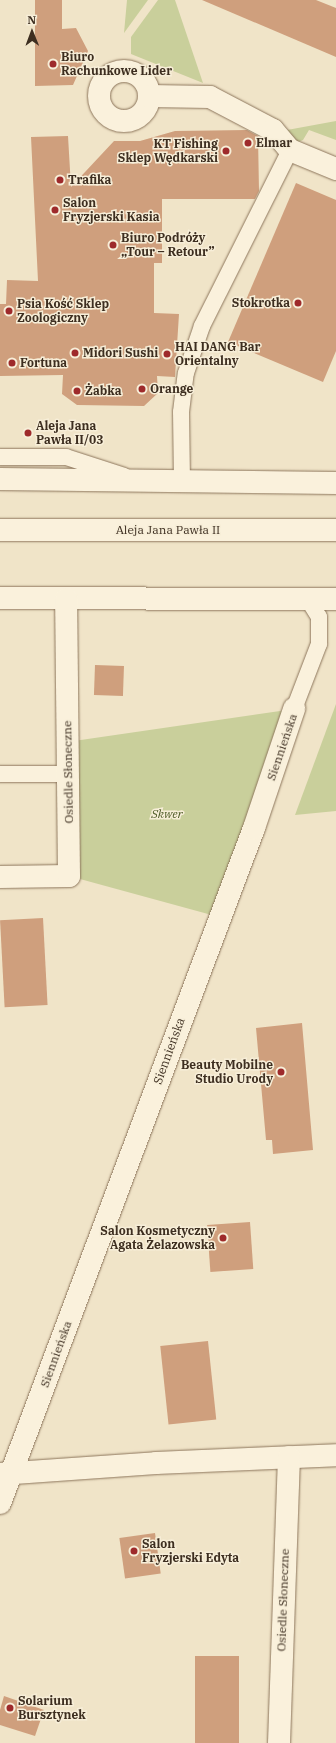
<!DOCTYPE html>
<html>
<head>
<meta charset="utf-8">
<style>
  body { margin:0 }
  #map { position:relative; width:336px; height:1743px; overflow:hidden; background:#f0e4c8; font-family:"IBM Plex Serif",serif }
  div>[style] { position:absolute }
  .green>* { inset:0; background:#c9cf9b }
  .building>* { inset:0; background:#cf9f7d; transform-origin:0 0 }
  .roads { filter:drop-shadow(0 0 1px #8d765c) drop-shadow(0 0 1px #8d765c) }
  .service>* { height:16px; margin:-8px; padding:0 8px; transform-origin:8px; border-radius:8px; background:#faf1dc }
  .minor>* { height:22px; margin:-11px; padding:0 11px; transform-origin:11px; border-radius:11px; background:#faf1dc }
  .minor>.ring { margin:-11px; padding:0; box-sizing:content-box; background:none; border:22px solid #faf1dc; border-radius:50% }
  .secondary>* { height:22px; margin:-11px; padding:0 11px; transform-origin:11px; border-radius:11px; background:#faf1dc }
  .dots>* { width:11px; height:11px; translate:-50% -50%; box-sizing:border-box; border:2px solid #f7eed8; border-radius:50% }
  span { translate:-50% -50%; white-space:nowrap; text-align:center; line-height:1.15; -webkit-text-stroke:3px #f7eed8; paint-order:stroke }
  .poi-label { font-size:12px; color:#3d2e20; font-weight:700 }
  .left { translate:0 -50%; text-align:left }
  .right { translate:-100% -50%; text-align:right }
  .street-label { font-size:12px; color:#3d2e20 }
  .park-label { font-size:12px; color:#4d5a26; font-style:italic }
  .north { position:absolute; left:12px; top:12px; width:40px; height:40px; -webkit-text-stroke:3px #f7eed8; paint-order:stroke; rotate:359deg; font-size:11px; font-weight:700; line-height:16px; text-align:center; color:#3d2e20 }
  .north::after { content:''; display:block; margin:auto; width:14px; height:18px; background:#3d2e20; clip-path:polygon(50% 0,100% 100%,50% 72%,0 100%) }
</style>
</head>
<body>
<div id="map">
  <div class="green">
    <div style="clip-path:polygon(127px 0,148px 0,124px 33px)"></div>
    <div style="clip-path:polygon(158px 0,175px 0,203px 83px,131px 54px,131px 37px)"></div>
    <div style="clip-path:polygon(336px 121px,336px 140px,309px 130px,303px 140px,298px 142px,287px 130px)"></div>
    <div style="clip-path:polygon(336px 704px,336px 811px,295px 815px)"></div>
    <div style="clip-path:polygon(294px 709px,219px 917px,69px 876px,67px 742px)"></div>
  </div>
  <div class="building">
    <div style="clip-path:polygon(35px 0,62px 0,62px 29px,76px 28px,88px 51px,73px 85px,35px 86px)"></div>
    <div style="clip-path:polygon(202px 0,316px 0,336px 8px,336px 57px)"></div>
    <div style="clip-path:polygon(247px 130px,258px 136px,259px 191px,255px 199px,162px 199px,162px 263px,154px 263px,154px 313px,179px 314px,175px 377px,157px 376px,158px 393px,144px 406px,77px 405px,62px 394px,63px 375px,0 376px,0 304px,6px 304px,7px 280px,38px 281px,31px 137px,68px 136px,71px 187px,114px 141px,140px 141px,175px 131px)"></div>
    <div style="clip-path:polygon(296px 183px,336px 200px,336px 351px,323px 382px,228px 342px)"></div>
    <div style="left:95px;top:665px;width:29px;height:30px;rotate:2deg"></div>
    <div style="left:43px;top:918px;width:87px;height:43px;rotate:87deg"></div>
    <div style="clip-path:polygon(302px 1023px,313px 1150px,273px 1154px,272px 1140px,266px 1140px,256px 1028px)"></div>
    <div style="left:250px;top:1222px;width:47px;height:43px;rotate:86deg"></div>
    <div style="left:208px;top:1341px;width:79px;height:48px;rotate:84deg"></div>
    <div style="left:155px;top:1533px;width:41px;height:36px;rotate:82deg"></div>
    <div style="left:195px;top:1656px;width:44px;height:87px"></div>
    <div style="clip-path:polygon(4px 1696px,44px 1710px,35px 1736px,0 1725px,0 1710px)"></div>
  </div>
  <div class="roads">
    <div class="service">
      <div style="left:0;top:457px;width:66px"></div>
      <div style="left:66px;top:457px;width:61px;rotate:18.1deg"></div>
      <div style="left:182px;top:482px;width:70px;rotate:-90.8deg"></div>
      <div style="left:181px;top:412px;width:39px;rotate:-83deg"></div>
      <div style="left:186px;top:373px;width:50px;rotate:-71.2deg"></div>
      <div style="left:202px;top:326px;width:197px;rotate:-63.4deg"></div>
      <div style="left:294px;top:709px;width:70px;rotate:-69deg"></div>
      <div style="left:319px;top:644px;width:27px;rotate:-90deg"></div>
      <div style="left:319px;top:617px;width:22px;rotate:-122deg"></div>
      <div style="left:0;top:774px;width:68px"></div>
    </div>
    <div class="minor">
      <div class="ring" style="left:99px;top:71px;width:28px;height:28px"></div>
      <div style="left:149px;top:96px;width:61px;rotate:0.9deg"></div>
      <div style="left:210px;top:97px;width:71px;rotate:27.6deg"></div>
      <div style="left:273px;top:130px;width:26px;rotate:50deg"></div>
      <div style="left:290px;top:150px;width:50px;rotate:22.4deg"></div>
      <div style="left:0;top:598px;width:336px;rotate:0.2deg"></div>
      <div style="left:0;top:877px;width:69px;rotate:-0.8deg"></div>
      <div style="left:69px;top:876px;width:277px;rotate:-90.6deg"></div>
      <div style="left:0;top:1474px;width:156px;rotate:-4deg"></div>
      <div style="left:156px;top:1463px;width:180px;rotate:-2.5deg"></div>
      <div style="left:0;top:1503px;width:721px;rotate:-69.38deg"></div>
      <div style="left:254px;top:828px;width:126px;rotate:-71.4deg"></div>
      <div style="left:279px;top:1743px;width:286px;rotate:-88deg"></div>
    </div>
    <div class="secondary">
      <div style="left:0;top:479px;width:336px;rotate:0.7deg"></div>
      <div style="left:0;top:530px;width:336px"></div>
    </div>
  </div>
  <div class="dots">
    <div style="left:53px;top:64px;background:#9e2a2b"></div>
    <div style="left:248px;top:143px;background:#9e2a2b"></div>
    <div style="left:226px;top:151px;background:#9e2a2b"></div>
    <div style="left:60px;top:180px;background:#9e2a2b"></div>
    <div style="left:55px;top:210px;background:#9e2a2b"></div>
    <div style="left:113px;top:245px;background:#9e2a2b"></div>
    <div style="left:298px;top:303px;background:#9e2a2b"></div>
    <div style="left:9px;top:311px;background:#9e2a2b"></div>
    <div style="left:75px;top:353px;background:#9e2a2b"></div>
    <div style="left:167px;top:354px;background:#9e2a2b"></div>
    <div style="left:12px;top:363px;background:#9e2a2b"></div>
    <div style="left:142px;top:389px;background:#9e2a2b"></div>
    <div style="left:77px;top:391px;background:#9e2a2b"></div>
    <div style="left:28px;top:433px;background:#9e2a2b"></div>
    <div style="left:281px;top:1072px;background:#9e2a2b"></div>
    <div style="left:223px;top:1238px;background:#9e2a2b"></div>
    <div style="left:134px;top:1551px;background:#9e2a2b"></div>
    <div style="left:10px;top:1708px;background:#9e2a2b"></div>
  </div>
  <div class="poi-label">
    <span class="left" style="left:61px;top:64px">Biuro<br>Rachunkowe Lider</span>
    <span class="left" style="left:256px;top:143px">Elmar</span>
    <span class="right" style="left:218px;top:151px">KT Fishing<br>Sklep Wędkarski</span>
    <span class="left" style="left:68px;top:180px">Trafika</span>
    <span class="left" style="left:63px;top:210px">Salon<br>Fryzjerski Kasia</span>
    <span class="left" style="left:121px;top:245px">Biuro Podróży<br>„Tour – Retour”</span>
    <span class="right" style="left:290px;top:303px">Stokrotka</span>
    <span class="left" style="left:17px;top:311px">Psia Kość Sklep<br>Zoologiczny</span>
    <span class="left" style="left:175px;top:354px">HAI DANG Bar<br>Orientalny</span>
    <span class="left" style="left:83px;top:353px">Midori Sushi</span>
    <span class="left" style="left:20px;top:363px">Fortuna</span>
    <span class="left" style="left:150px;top:389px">Orange</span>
    <span class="left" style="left:85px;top:391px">Żabka</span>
    <span class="left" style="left:36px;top:433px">Aleja Jana<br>Pawła II/03</span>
    <span class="right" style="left:273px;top:1072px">Beauty Mobilne<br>Studio Urody</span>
    <span class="right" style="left:215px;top:1238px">Salon Kosmetyczny<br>Agata Żelazowska</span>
    <span class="left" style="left:142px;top:1551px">Salon<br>Fryzjerski Edyta</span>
    <span class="left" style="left:18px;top:1708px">Solarium<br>Bursztynek</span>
  </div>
  <div class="street-label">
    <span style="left:168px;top:530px">Aleja Jana Pawła II</span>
    <span style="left:282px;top:747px;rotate:-71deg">Siennieńska</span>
    <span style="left:68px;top:772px;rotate:-91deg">Osiedle Słoneczne</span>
    <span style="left:169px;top:1051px;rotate:-70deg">Siennieńska</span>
    <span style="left:56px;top:1354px;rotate:-70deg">Siennieńska</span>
    <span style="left:283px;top:1600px;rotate:-88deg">Osiedle Słoneczne</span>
  </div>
  <div class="park-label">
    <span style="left:167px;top:814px">Skwer</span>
  </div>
  <div class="north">N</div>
</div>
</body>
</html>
